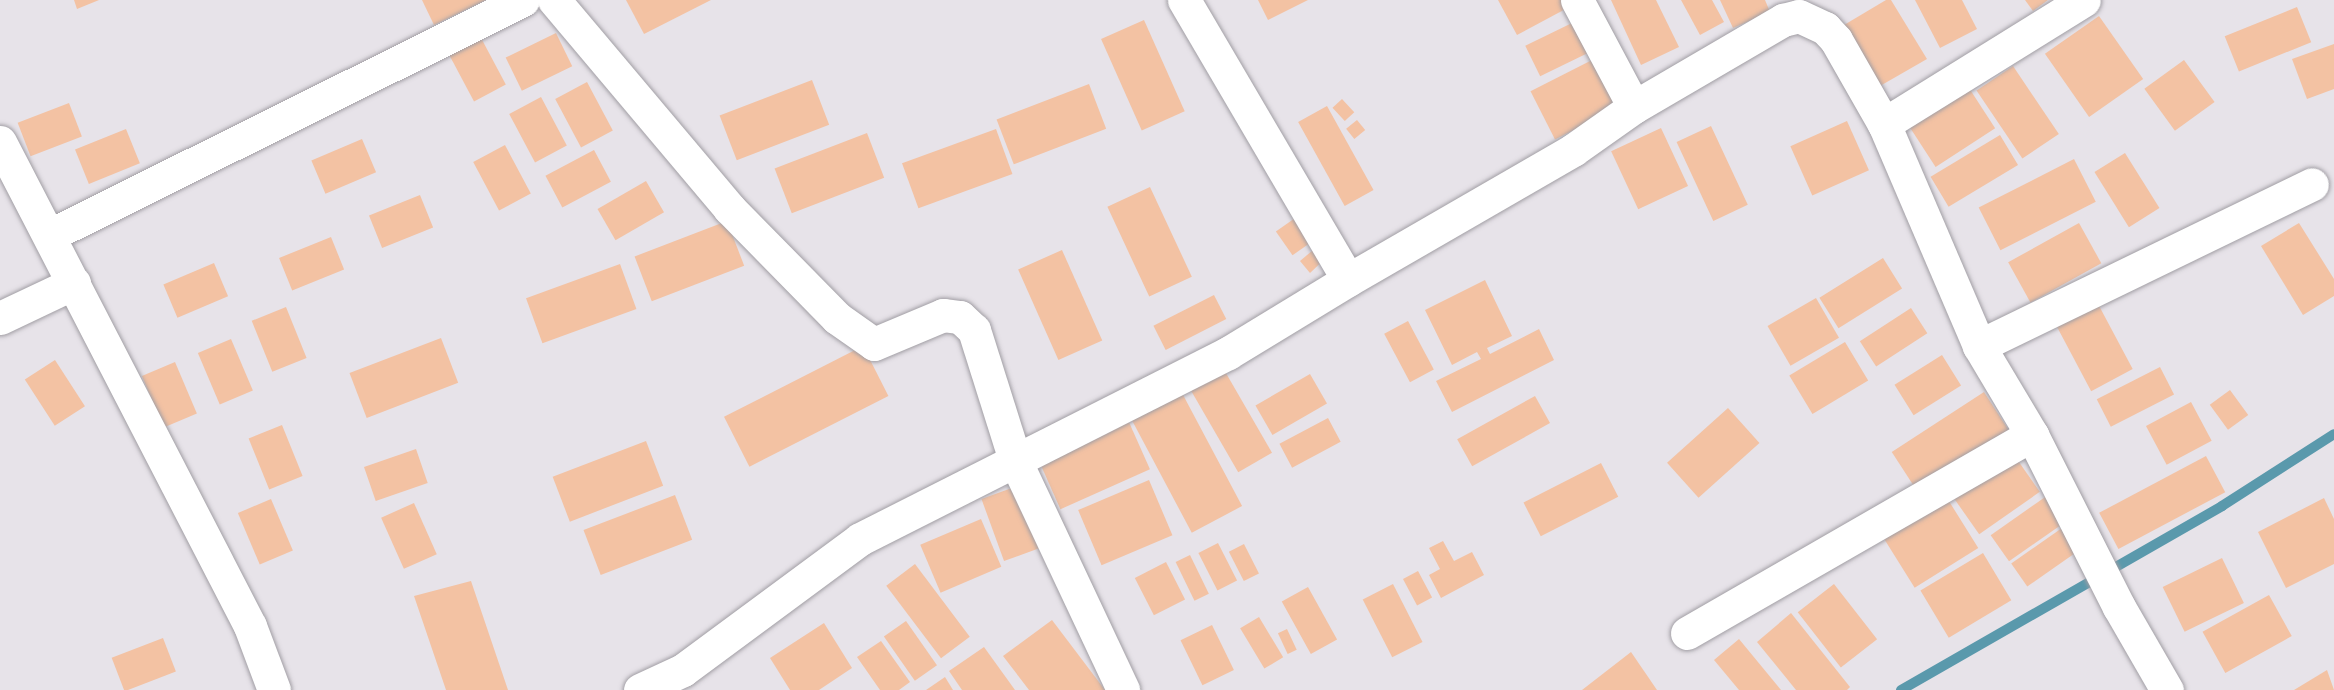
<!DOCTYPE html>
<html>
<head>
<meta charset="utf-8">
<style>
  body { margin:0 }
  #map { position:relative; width:2334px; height:690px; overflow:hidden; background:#e7e3e9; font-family:"Space Grotesk",sans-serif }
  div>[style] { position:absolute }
  .stream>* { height:10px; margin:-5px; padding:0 5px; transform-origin:5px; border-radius:5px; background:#5a99ac }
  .building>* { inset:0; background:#f3c2a3; transform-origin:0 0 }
  .roads { filter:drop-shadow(0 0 2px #a19ea4) drop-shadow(0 0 2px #a19ea4) }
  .minor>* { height:33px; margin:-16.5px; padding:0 16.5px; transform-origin:16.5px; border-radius:16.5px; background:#fff }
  span { translate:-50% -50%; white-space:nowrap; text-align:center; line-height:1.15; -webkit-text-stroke:5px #fff; paint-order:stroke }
</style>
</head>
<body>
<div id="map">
  <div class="stream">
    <div style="left:1901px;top:690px;width:370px;rotate:-29.8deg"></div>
    <div style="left:2222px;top:506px;width:133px;rotate:-32.7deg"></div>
  </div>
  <div class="building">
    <div style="clip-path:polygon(74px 0,99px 0,77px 9px)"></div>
    <div style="clip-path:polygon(422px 0,486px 0,434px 25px)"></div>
    <div style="clip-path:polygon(626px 0,711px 0,644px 34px)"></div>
    <div style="clip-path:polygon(1258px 0,1308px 0,1268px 20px)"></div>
    <div style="clip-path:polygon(1498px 0,1570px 0,1573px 5px,1517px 35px)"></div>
    <div style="clip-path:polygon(1611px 0,1656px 0,1679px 47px,1641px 65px)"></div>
    <div style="clip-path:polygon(1681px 0,1712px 0,1724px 22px,1700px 35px)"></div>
    <div style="clip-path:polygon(1720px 0,1765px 0,1770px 12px,1733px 28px)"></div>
    <div style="clip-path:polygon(1886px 0,1891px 0,1927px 59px,1880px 86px,1844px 25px)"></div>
    <div style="clip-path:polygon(1915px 0,1962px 0,1977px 29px,1940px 48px)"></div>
    <div style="clip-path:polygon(2025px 0,2048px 0,2033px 11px)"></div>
    <div style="left:2297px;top:7px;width:38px;height:78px;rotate:68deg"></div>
    <div style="left:2099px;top:16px;width:77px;height:66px;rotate:55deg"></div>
    <div style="left:1144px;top:20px;width:100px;height:47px;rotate:66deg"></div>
    <div style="left:1572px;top:23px;width:34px;height:52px;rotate:64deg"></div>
    <div style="left:556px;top:33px;width:37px;height:56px;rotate:64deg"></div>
    <div style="left:480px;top:36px;width:55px;height:36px;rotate:62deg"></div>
    <div style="clip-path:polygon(2334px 44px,2334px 89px,2307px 99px,2292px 59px)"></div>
    <div style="left:1592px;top:60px;width:54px;height:69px;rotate:63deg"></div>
    <div style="left:2184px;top:60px;width:52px;height:49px;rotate:54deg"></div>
    <div style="left:2013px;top:66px;width:82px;height:44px;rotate:56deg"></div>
    <div style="left:812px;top:80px;width:48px;height:99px;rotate:69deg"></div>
    <div style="left:587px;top:82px;width:55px;height:36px;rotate:62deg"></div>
    <div style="left:1089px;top:84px;width:48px;height:99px;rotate:69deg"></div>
    <div style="left:1969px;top:88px;width:48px;height:71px;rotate:57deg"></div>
    <div style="left:541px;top:97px;width:55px;height:36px;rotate:62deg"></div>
    <div style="left:1342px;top:99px;width:18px;height:13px;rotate:47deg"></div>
    <div style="left:69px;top:103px;width:36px;height:55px;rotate:69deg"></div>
    <div style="left:1327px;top:106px;width:96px;height:33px;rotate:61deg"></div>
    <div style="left:1357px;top:120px;width:13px;height:14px;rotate:51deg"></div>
    <div style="left:1847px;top:121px;width:54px;height:62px;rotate:66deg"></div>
    <div style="left:1711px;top:126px;width:87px;height:38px;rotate:65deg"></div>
    <div style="left:1661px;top:128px;width:64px;height:55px;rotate:65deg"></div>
    <div style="left:126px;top:129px;width:37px;height:55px;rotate:68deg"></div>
    <div style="left:996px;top:129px;width:48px;height:100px;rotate:70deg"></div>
    <div style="left:867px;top:133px;width:48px;height:99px;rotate:69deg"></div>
    <div style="left:2000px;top:135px;width:35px;height:81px;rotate:59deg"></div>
    <div style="left:362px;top:139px;width:36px;height:55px;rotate:67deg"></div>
    <div style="left:505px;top:145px;width:55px;height:36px;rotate:62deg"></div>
    <div style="left:594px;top:150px;width:36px;height:55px;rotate:62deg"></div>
    <div style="left:2125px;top:153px;width:65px;height:36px;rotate:58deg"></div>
    <div style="left:2074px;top:159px;width:48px;height:107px;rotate:63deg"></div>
    <div style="left:646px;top:181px;width:36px;height:56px;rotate:60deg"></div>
    <div style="left:1150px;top:187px;width:99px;height:47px;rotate:65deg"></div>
    <div style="left:420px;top:195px;width:35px;height:55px;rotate:68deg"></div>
    <div style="left:1298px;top:216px;width:29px;height:27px;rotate:55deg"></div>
    <div style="left:727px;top:221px;width:48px;height:99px;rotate:69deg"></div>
    <div style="left:2079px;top:223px;width:46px;height:81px;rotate:61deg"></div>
    <div style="clip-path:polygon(2299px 223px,2334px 279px,2334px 296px,2303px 315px,2261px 246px)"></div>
    <div style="left:331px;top:237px;width:35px;height:56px;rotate:68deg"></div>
    <div style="clip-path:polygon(1319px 245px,1329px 255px,1310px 273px,1300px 261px)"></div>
    <div style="left:1062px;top:250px;width:99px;height:48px;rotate:66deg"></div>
    <div style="left:1883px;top:258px;width:36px;height:75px;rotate:58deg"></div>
    <div style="left:214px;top:263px;width:36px;height:55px;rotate:67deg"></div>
    <div style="left:620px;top:264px;width:48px;height:100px;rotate:70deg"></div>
    <div style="clip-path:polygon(1485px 280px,1512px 336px,1487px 348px,1490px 354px,1539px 329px,1554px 360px,1452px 412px,1436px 381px,1481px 359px,1477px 352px,1452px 365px,1425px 310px)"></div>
    <div style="left:1214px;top:295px;width:27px;height:68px;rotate:63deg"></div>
    <div style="left:1816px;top:298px;width:46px;height:56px;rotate:60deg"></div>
    <div style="left:2097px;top:302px;width:76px;height:47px;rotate:62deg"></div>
    <div style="left:286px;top:307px;width:55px;height:37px;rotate:68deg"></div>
    <div style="left:1911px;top:308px;width:30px;height:61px;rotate:57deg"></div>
    <div style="left:1408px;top:321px;width:55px;height:27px;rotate:62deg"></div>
    <div style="left:441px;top:338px;width:48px;height:98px;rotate:69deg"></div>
    <div style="left:231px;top:339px;width:56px;height:36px;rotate:67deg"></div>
    <div style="left:1845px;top:342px;width:45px;height:65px;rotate:59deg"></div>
    <div style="left:863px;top:346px;width:56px;height:156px;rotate:63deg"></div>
    <div style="left:1942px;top:355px;width:36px;height:56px;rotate:58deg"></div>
    <div style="left:55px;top:360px;width:55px;height:36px;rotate:57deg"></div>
    <div style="left:175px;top:362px;width:56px;height:36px;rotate:67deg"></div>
    <div style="left:2160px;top:367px;width:31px;height:71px;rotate:63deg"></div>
    <div style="left:1223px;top:368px;width:98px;height:39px;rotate:60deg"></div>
    <div style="left:1310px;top:374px;width:34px;height:63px;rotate:60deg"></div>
    <div style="left:2230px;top:390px;width:31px;height:25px;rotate:54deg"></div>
    <div style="left:1984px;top:392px;width:48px;height:110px;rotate:57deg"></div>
    <div style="left:1182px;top:393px;width:128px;height:57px;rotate:62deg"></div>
    <div style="left:1535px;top:396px;width:31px;height:89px;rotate:61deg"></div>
    <div style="left:2191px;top:402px;width:44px;height:51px;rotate:62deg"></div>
    <div style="left:1728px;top:408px;width:47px;height:82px;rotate:48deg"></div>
    <div style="left:1328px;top:418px;width:27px;height:55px;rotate:62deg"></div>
    <div style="left:1128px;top:420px;width:54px;height:98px;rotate:66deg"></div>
    <div style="left:282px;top:425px;width:55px;height:36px;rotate:68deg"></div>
    <div style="left:646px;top:441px;width:48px;height:100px;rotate:69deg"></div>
    <div style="left:416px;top:449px;width:36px;height:55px;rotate:71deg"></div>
    <div style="left:2014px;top:455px;width:45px;height:74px;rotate:55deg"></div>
    <div style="left:2206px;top:456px;width:41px;height:121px;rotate:62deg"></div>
    <div style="left:1601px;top:463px;width:38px;height:87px;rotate:63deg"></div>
    <div style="left:1149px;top:480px;width:60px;height:77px;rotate:67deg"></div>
    <div style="left:1020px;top:485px;width:66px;height:41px;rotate:70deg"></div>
    <div style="left:675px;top:495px;width:48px;height:98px;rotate:69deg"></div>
    <div style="left:2048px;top:495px;width:32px;height:70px;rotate:55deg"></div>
    <div style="left:1947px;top:498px;width:59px;height:75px;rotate:58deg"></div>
    <div style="clip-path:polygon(2324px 498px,2334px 519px,2334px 564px,2286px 588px,2258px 532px)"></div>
    <div style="left:271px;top:499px;width:56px;height:36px;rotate:67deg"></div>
    <div style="left:414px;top:503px;width:56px;height:36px;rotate:66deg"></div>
    <div style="left:981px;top:519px;width:52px;height:66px;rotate:67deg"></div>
    <div style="left:2062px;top:528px;width:28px;height:62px;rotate:55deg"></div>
    <div style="clip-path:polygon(1443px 541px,1454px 561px,1472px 552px,1484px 575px,1441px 598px,1429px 575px,1440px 569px,1429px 548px)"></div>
    <div style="left:1218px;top:543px;width:42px;height:22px;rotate:63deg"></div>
    <div style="left:1244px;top:544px;width:33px;height:17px;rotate:63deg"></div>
    <div style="left:1983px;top:553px;width:55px;height:73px;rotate:59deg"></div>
    <div style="left:1190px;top:555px;width:43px;height:16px;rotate:64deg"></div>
    <div style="left:2222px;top:558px;width:50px;height:66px;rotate:64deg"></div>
    <div style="left:1166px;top:562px;width:42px;height:35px;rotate:63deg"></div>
    <div style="left:915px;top:564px;width:91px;height:36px;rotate:53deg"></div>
    <div style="left:1418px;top:571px;width:30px;height:17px;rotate:62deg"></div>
    <div style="clip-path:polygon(471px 581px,508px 690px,446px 690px,414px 596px)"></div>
    <div style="left:1393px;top:584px;width:65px;height:34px;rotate:63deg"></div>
    <div style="left:1834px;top:584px;width:70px;height:46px;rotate:52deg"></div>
    <div style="left:1308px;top:587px;width:60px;height:30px;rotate:61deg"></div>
    <div style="left:2269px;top:595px;width:47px;height:76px;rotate:61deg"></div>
    <div style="clip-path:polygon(1791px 613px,1850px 687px,1847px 690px,1796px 690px,1757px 642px)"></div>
    <div style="left:1259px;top:617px;width:47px;height:22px;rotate:59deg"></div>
    <div style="clip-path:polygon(1052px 620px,1105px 690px,1029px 690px,1003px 656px)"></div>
    <div style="left:906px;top:621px;width:54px;height:27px;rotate:55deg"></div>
    <div style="clip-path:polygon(824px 623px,852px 668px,819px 690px,790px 690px,770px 658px)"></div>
    <div style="left:1212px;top:625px;width:50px;height:35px;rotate:64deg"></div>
    <div style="left:1287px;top:629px;width:23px;height:10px;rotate:65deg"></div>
    <div style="left:163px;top:638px;width:36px;height:55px;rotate:69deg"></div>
    <div style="clip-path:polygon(1739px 639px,1781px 690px,1739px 690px,1714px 660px)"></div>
    <div style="clip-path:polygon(881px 641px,910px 682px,899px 690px,880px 690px,857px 657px)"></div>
    <div style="clip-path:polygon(984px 647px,1015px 690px,962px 690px,949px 671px)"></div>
    <div style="clip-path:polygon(1631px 652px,1657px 690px,1582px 690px)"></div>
    <div style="clip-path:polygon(2327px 670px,2334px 690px,2294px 690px)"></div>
    <div style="clip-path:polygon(945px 677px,953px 690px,926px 690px)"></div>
  </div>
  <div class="roads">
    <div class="minor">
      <div style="left:554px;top:0;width:272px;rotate:49.9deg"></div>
      <div style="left:729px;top:208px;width:154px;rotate:45.5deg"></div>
      <div style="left:837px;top:318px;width:45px;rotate:35.1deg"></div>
      <div style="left:874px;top:344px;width:75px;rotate:-22.8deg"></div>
      <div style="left:943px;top:315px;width:17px;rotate:7deg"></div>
      <div style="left:960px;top:317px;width:19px;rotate:43deg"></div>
      <div style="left:974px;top:330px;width:136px;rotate:72.5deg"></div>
      <div style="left:1015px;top:460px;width:254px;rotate:64.8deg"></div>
      <div style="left:1184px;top:0;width:324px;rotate:59.6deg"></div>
      <div style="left:1348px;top:280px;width:260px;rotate:-30deg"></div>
      <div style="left:1573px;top:150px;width:75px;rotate:-35.2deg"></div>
      <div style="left:1634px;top:107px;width:173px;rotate:-30.3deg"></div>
      <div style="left:1783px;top:20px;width:16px;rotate:-14deg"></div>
      <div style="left:1799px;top:16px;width:29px;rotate:25deg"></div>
      <div style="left:1825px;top:28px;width:16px;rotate:47deg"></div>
      <div style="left:1836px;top:40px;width:97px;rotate:60.3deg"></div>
      <div style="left:1884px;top:124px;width:241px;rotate:66.8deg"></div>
      <div style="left:1979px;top:346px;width:104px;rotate:59.2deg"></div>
      <div style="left:2032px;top:435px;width:193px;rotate:63.2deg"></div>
      <div style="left:2119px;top:607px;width:96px;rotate:60deg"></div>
      <div style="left:1577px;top:0;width:121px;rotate:62deg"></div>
      <div style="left:1884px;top:124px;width:235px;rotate:-31.8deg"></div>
      <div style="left:0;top:142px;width:545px;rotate:62.68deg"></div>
      <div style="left:250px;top:626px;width:68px;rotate:69.4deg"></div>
      <div style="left:50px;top:235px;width:528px;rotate:-26.42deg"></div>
      <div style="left:0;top:318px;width:82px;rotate:-25.3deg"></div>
      <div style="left:1979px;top:346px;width:370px;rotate:-25.9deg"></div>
      <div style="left:1687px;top:633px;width:398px;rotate:-29.9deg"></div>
      <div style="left:640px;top:690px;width:47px;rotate:-24.9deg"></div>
      <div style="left:683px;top:670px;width:220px;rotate:-36.5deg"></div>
      <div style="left:860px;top:539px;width:412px;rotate:-26.8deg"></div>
      <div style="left:1228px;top:353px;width:140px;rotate:-31.3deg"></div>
    </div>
  </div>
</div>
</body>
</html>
